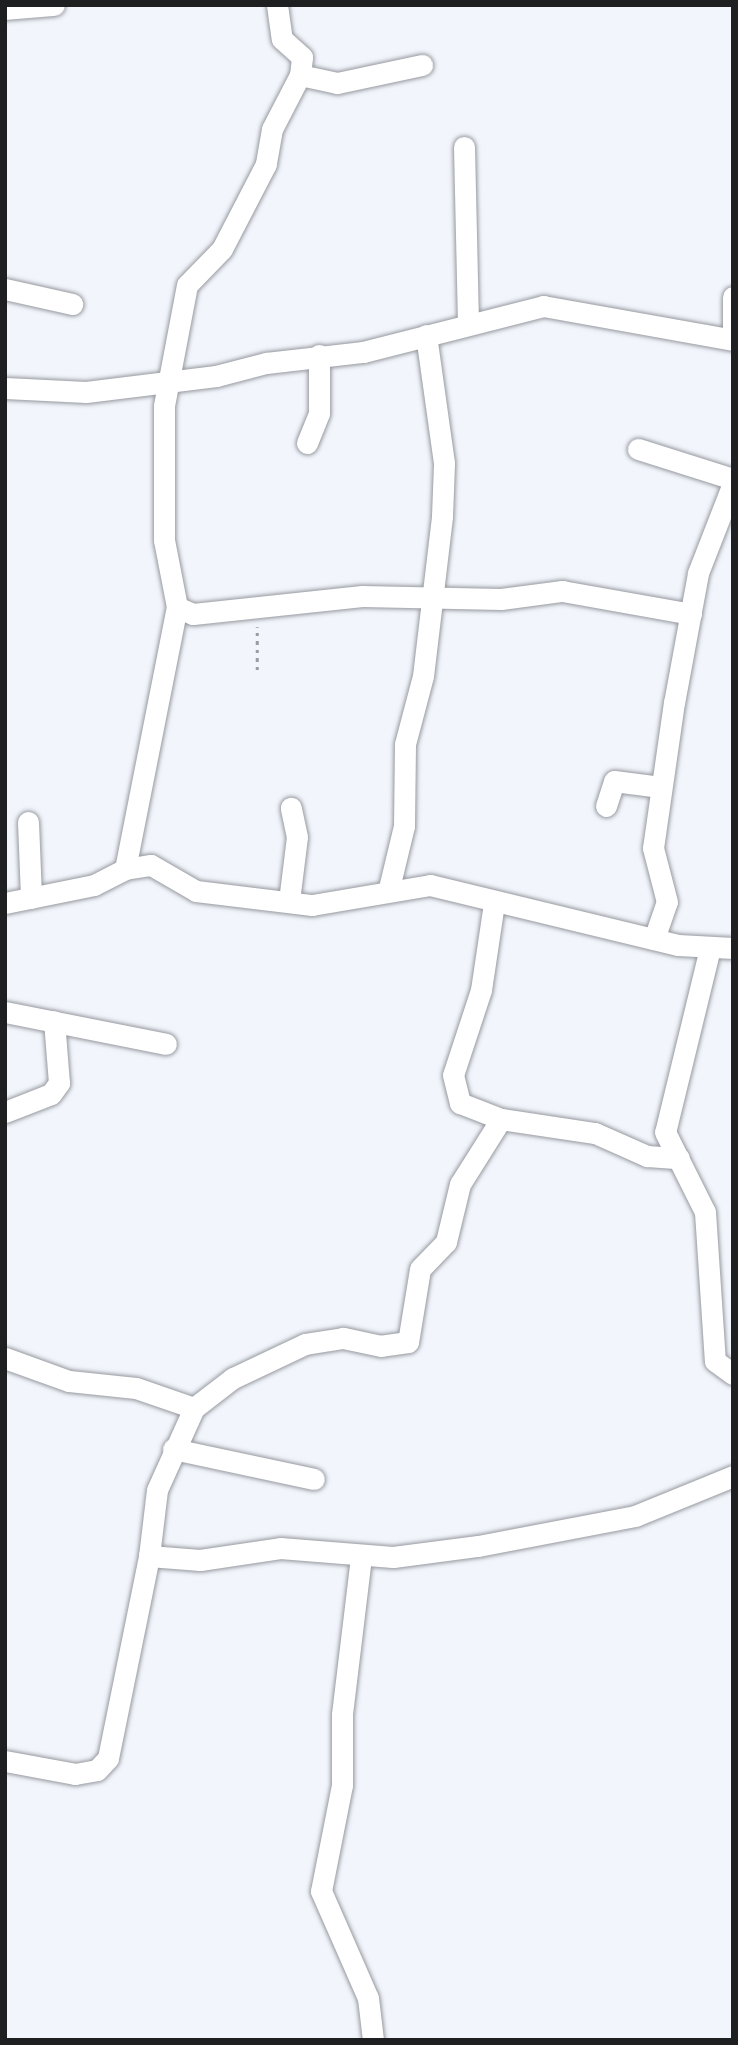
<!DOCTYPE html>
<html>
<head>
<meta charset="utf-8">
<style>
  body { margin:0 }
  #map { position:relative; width:738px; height:2045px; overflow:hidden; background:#f2f6fc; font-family:"Roboto Condensed",sans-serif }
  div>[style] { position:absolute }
  .path>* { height:2.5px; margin-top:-1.25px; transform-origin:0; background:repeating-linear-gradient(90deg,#999ca0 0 3.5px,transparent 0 8.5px) }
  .roads { filter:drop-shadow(0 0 2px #96999f) drop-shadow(0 0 2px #96999f) }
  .minor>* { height:21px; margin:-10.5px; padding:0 10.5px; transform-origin:10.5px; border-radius:10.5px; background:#fff }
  span { translate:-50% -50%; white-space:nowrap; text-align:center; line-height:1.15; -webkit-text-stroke:7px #fff; paint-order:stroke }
  .frame { position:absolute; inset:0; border:7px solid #1d1f21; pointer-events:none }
</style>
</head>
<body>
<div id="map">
  <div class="path">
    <div style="left:257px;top:670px;width:43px;rotate:-90deg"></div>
  </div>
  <div class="roads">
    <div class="minor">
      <div style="left:277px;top:5px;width:34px;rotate:82deg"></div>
      <div style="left:282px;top:39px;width:27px;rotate:42deg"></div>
      <div style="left:302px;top:57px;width:18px;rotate:96deg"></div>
      <div style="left:300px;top:75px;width:61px;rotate:117.4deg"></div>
      <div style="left:272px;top:129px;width:36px;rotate:100deg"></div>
      <div style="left:266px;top:164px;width:96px;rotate:117.4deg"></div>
      <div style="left:222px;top:249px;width:50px;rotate:134.2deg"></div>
      <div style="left:187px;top:285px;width:123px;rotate:100.8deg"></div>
      <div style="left:164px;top:406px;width:134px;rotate:90deg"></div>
      <div style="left:164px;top:540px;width:68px;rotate:79deg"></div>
      <div style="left:177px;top:607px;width:17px;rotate:24deg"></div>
      <div style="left:193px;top:614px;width:170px;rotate:-6.1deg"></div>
      <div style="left:362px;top:596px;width:139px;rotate:1.2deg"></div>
      <div style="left:501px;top:599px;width:62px;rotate:-7.5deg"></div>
      <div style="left:562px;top:591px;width:131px;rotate:10.1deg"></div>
      <div style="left:5px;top:9px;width:49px;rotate:-4.7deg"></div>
      <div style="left:300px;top:75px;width:38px;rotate:12deg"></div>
      <div style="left:337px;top:83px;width:87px;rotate:-12deg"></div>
      <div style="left:464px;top:147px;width:176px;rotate:88.7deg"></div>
      <div style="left:5px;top:289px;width:69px;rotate:12.6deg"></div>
      <div style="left:733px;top:297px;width:33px;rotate:90deg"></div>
      <div style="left:5px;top:388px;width:81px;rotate:2.8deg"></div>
      <div style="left:86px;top:392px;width:131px;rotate:-7deg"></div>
      <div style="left:216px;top:376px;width:52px;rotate:-14.6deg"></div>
      <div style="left:266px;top:363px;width:98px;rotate:-6.5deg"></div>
      <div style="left:363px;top:352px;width:186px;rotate:-14.3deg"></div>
      <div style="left:543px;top:306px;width:193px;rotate:10.1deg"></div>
      <div style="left:307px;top:443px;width:32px;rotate:-68deg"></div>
      <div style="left:319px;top:413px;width:58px;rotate:-90deg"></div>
      <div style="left:638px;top:449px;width:100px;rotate:17.5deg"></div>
      <div style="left:606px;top:806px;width:26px;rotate:-72deg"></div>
      <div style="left:614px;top:781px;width:47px;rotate:7.3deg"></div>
      <div style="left:28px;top:822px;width:76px;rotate:87.7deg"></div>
      <div style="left:125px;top:869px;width:267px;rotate:-78.8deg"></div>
      <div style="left:389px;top:888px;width:64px;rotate:-76.4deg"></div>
      <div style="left:404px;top:826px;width:82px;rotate:-89.3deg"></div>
      <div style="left:405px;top:744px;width:70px;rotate:-75.2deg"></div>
      <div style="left:423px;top:676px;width:161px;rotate:-83.2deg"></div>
      <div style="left:442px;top:516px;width:53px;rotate:-87.8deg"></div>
      <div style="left:444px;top:463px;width:129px;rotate:-98deg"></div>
      <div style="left:289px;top:901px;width:64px;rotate:-82.9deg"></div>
      <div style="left:297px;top:837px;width:30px;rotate:-102deg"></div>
      <div style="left:5px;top:903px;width:91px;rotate:-11.4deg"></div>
      <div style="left:94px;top:885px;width:35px;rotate:-27deg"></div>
      <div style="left:125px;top:869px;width:26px;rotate:-9deg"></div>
      <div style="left:151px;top:865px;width:52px;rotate:30deg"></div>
      <div style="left:196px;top:891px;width:117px;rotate:6.9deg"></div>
      <div style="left:312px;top:905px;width:120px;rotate:-9.6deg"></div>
      <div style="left:430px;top:885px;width:255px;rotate:13.6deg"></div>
      <div style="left:678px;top:945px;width:55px;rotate:3.1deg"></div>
      <div style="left:494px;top:903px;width:88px;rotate:98.5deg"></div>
      <div style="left:481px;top:990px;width:89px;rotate:108.2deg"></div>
      <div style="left:453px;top:1075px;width:29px;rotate:76deg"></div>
      <div style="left:460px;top:1103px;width:44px;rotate:21.3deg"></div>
      <div style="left:501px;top:1119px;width:95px;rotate:8.5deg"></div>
      <div style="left:595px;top:1133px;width:57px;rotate:23.9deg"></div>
      <div style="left:647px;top:1156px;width:32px;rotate:4deg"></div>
      <div style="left:654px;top:939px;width:39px;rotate:-71deg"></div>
      <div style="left:667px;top:902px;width:56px;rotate:-104.5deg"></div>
      <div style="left:653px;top:848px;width:147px;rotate:-81.8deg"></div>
      <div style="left:674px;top:703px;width:132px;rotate:-79.5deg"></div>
      <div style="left:698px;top:573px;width:97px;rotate:-68.7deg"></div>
      <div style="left:710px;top:948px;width:189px;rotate:103.7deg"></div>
      <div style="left:665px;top:1132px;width:89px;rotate:63.4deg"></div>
      <div style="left:705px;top:1212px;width:149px;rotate:86.2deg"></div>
      <div style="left:715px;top:1361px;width:22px;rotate:36deg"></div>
      <div style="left:5px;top:1012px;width:164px;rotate:11.2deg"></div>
      <div style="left:5px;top:1112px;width:49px;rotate:-21.4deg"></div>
      <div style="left:51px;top:1094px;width:14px;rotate:-54deg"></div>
      <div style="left:59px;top:1083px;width:62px;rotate:-94.6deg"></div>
      <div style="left:501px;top:1119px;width:77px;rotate:122.2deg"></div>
      <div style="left:460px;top:1184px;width:60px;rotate:103.6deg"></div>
      <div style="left:446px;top:1242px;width:37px;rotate:134deg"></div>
      <div style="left:420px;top:1269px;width:74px;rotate:99.3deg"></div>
      <div style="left:408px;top:1342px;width:27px;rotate:172deg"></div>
      <div style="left:381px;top:1346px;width:39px;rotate:-168deg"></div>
      <div style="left:343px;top:1338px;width:38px;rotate:171deg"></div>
      <div style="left:305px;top:1344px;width:80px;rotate:154.7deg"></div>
      <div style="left:233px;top:1378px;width:49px;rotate:142.4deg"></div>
      <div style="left:194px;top:1408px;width:90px;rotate:114.3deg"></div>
      <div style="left:157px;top:1490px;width:66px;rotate:96.9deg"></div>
      <div style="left:149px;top:1556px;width:51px;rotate:4.5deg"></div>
      <div style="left:200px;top:1560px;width:81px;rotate:-8.5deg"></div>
      <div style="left:280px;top:1548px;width:113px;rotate:4.6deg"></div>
      <div style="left:393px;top:1557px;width:86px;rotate:-7.4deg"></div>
      <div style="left:478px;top:1546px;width:160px;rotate:-10.8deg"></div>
      <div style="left:635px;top:1516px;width:106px;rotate:-22.2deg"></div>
      <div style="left:5px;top:1358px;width:68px;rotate:19.8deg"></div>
      <div style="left:69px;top:1381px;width:67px;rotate:6deg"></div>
      <div style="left:136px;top:1388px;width:61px;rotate:19deg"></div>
      <div style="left:173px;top:1449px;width:144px;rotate:12deg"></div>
      <div style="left:361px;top:1557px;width:159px;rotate:96.9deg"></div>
      <div style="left:342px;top:1715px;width:70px;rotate:90deg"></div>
      <div style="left:342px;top:1785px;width:108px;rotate:101.2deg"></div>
      <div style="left:321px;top:1891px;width:117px;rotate:66.3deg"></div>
      <div style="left:368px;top:1998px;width:42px;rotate:83.2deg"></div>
      <div style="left:5px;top:1761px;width:71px;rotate:10.5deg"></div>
      <div style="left:75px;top:1774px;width:22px;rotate:-10deg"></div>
      <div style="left:97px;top:1770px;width:16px;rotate:-47deg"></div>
      <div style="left:108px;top:1758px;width:206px;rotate:-78.5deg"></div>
    </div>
  </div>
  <div class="frame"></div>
</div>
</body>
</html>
